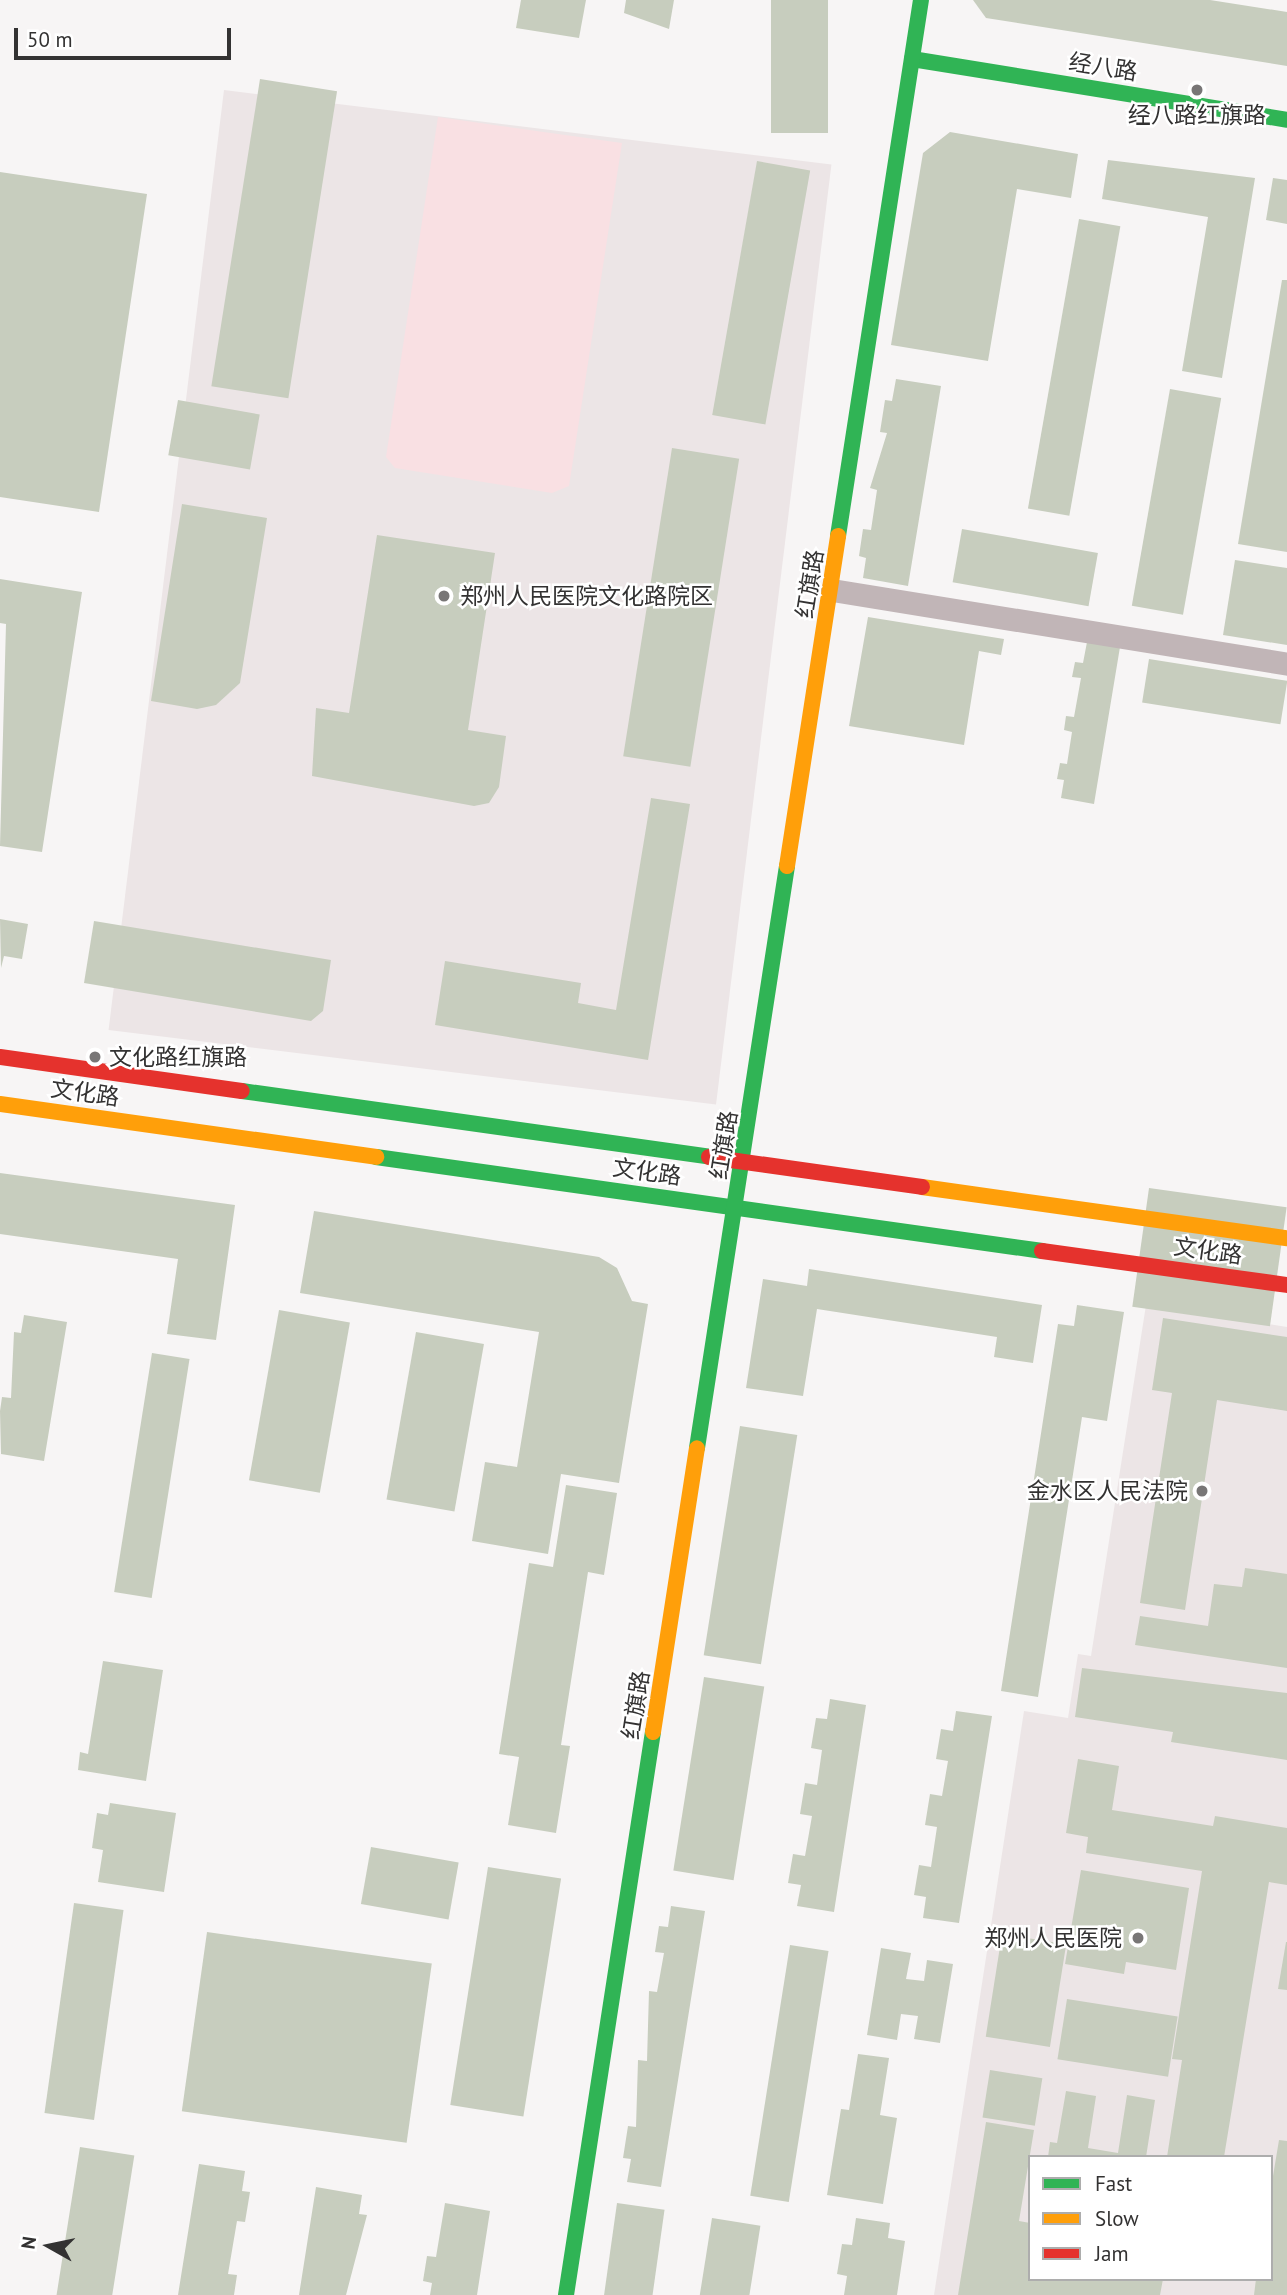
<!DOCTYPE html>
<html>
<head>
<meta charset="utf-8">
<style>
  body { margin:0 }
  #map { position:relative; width:1287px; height:2295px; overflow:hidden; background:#f7f5f5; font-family:"PT Sans","Noto Sans SC",sans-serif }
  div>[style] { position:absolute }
  .built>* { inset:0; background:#ece5e6; transform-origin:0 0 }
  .green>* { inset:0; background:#f9e0e3 }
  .building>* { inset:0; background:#c7cdbe; transform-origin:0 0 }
  .street>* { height:23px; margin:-11.5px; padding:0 11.5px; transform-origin:11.5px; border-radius:11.5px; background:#c1b5b7 }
  .fast>* { height:16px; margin:-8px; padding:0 8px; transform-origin:8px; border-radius:8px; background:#30b455 }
  .slow>* { height:16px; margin:-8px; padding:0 8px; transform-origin:8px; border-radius:8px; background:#ff9f0a }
  .jam>* { height:16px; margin:-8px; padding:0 8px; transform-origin:8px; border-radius:8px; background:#e5322d }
  .dots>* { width:19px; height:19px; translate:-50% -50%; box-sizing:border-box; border:4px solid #fff; border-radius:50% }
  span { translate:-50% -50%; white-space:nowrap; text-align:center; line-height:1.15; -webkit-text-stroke:5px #fff; paint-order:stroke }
  .street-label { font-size:23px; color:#333232 }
  .poi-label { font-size:23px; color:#333232 }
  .left { translate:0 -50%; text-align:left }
  .right { translate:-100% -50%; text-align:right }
  .legend { position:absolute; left:1028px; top:2155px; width:245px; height:126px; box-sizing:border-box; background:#fff; border:2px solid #adadad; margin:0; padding:9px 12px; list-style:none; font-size:21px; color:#333232 }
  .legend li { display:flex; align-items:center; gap:14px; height:35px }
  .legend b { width:35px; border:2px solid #adadad }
  .north { position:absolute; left:14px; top:2211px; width:70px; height:70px; -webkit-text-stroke:5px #fff; paint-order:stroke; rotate:279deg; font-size:19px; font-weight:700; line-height:28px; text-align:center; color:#333232 }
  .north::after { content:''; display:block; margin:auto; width:24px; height:32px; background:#333232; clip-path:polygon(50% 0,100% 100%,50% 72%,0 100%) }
  .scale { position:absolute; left:14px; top:28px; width:217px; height:32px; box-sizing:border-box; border:4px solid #333232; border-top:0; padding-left:9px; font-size:21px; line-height:24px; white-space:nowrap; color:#333232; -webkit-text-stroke:5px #fff; paint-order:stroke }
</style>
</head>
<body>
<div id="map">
  <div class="built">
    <div style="left:224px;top:90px;width:612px;height:947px;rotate:7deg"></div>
    <div style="clip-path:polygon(evenodd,1146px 1305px,1287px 1327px,1287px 2295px,934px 2295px,1024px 1711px,1068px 1718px,1078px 1654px,1091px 1656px,1146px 1305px,1030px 2157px,1271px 2157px,1271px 2279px,1030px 2279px,1030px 2157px)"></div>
  </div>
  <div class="green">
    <div style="clip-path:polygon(438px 117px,622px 143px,569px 486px,552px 493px,395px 468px,386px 457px)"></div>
  </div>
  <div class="building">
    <div style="clip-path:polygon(521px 0,586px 0,579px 38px,516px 28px)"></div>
    <div style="clip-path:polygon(626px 0,674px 0,669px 29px,624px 13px)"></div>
    <div style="left:771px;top:0;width:57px;height:133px"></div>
    <div style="clip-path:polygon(973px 0,1210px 0,1287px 12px,1287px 66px,986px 18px)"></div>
    <div style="left:260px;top:79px;width:78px;height:311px;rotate:9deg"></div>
    <div style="clip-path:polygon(950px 132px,1078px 154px,1071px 198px,1017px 189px,988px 361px,891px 345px,923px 153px)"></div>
    <div style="clip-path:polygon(1108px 160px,1255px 178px,1222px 378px,1182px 371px,1208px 217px,1102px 199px)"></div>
    <div style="left:757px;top:161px;width:54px;height:258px;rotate:10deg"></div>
    <div style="clip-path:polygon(0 172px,147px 194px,99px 512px,0 497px)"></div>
    <div style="clip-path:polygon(1273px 178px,1287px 180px,1287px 224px,1266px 220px)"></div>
    <div style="left:1079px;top:219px;width:42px;height:294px;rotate:10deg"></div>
    <div style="clip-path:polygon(1282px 280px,1287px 280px,1287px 552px,1238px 544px)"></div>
    <div style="clip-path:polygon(896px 379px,941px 386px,908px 586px,863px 578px,866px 558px,859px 556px,863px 529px,871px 530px,877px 490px,870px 488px,887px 433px,880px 432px,885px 400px,892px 401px)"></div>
    <div style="left:1170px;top:389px;width:52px;height:220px;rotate:10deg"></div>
    <div style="left:178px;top:400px;width:83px;height:56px;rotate:10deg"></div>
    <div style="left:672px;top:448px;width:68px;height:312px;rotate:9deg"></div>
    <div style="clip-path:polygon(182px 504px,267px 518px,240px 683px,216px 705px,197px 709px,151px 701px)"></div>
    <div style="left:962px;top:529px;width:138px;height:54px;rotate:10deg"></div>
    <div style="clip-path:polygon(377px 535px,495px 553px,468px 730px,506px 736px,499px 787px,489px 803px,474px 806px,312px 776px,316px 708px,349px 713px)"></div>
    <div style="clip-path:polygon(1235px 560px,1287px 568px,1287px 645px,1223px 635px)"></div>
    <div style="clip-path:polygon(0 579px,82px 592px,42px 852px,0 846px,6px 624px,0 623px)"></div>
    <div style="clip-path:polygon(868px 617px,1004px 639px,1001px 655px,979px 651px,964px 745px,849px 726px)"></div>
    <div style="clip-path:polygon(1087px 642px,1120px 647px,1094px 804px,1061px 798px,1064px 780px,1057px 779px,1060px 763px,1067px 764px,1072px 732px,1064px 730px,1066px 716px,1074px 717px,1081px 678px,1072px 677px,1075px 662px,1083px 663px)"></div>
    <div style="left:1149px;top:659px;width:140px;height:44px;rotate:9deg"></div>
    <div style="clip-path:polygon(651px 798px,690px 804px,648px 1060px,435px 1025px,445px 961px,581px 983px,578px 1003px,616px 1010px)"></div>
    <div style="clip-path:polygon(0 919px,28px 924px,22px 959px,4px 956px,1px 968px)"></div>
    <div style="clip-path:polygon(94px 921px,331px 960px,323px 1011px,311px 1021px,84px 983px)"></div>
    <div style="clip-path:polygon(0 1173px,235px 1205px,216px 1340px,167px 1334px,178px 1259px,0 1234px)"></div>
    <div style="left:1149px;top:1188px;width:139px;height:120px;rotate:8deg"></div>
    <div style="clip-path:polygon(314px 1211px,599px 1257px,617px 1268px,632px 1301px,648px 1304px,619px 1483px,561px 1474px,548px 1554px,472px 1541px,485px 1462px,517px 1467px,539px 1332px,300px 1293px)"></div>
    <div style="clip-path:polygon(809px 1269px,1042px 1305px,1033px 1363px,994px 1357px,997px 1337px,817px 1309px,803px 1396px,746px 1388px,763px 1279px,807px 1286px)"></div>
    <div style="clip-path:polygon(1077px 1305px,1124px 1312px,1107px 1421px,1082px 1417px,1038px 1697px,1001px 1691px,1058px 1324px,1074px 1326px)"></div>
    <div style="left:279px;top:1310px;width:72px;height:173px;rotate:10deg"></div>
    <div style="clip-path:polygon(24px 1315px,67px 1322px,44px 1461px,1px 1454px,0 1411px,2px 1397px,11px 1398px,14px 1332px,21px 1333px)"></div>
    <div style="clip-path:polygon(1163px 1318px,1287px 1337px,1287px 1411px,1217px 1400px,1185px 1610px,1140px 1603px,1172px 1393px,1152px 1390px)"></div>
    <div style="left:416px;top:1332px;width:69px;height:170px;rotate:10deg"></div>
    <div style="left:152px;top:1353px;width:38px;height:242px;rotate:9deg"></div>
    <div style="left:740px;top:1426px;width:58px;height:232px;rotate:9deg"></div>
    <div style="clip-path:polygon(566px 1485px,617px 1493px,604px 1575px,588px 1572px,561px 1745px,570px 1746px,556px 1833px,508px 1825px,519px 1757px,499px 1754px,529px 1563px,553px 1567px)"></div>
    <div style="clip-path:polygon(1245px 1568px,1287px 1574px,1287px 1668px,1135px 1645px,1140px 1616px,1208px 1626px,1214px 1584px,1242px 1587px)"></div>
    <div style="clip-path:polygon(103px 1661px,163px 1670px,146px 1781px,78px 1770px,80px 1752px,88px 1754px)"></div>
    <div style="clip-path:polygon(1082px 1668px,1287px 1693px,1287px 1760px,1171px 1742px,1173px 1732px,1075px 1717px)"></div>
    <div style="left:704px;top:1677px;width:61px;height:196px;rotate:9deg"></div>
    <div style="clip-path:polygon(830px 1699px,866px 1705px,834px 1912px,797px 1906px,801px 1885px,788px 1883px,793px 1854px,805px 1856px,812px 1816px,800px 1814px,805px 1783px,817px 1785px,822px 1750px,811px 1748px,816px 1718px,827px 1719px)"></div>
    <div style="clip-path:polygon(956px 1711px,992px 1716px,959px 1923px,923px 1918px,926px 1897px,914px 1895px,919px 1865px,931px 1867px,937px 1827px,925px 1825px,930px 1794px,942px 1796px,948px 1761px,936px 1759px,941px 1729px,953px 1731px)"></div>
    <div style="clip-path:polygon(1078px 1759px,1119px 1766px,1112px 1810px,1213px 1826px,1215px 1816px,1287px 1828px,1287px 1885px,1269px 1882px,1224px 2157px,1167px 2157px,1182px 2060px,1172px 2059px,1202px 1871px,1086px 1853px,1088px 1837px,1066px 1833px)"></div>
    <div style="clip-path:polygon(110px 1803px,176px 1813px,164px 1892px,98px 1882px,103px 1850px,92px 1848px,97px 1813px,108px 1815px)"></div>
    <div style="left:371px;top:1847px;width:89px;height:58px;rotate:10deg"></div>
    <div style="left:488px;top:1867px;width:74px;height:241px;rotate:9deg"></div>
    <div style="clip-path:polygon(1081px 1870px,1189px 1888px,1176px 1970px,1126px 1962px,1124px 1974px,1065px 1964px)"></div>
    <div style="left:74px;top:1903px;width:50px;height:212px;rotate:8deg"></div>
    <div style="clip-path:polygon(671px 1906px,705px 1911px,661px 2187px,627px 2182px,631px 2159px,623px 2158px,628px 2126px,636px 2127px,638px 2060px,647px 2061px,649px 1991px,657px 1992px,664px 1953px,655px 1952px,659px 1926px,668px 1927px)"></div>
    <div style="left:207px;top:1932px;width:227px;height:181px;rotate:8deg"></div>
    <div style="left:1002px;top:1934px;width:65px;height:104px;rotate:9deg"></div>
    <div style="clip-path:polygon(1286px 1942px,1287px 1942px,1287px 1990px,1278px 1989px)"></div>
    <div style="left:790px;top:1945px;width:39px;height:254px;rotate:9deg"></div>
    <div style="clip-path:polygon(881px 1948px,911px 1953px,906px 1979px,924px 1981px,927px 1960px,953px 1964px,940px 2043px,914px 2039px,918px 2016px,901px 2014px,897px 2040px,867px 2035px)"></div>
    <div style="left:1067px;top:1999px;width:112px;height:61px;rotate:9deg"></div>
    <div style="clip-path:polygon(858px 2054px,889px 2058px,880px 2115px,897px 2118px,883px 2204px,827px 2195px,841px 2109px,849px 2110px)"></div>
    <div style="left:990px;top:2070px;width:53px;height:48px;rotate:9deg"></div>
    <div style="clip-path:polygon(1066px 2091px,1096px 2096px,1088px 2148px,1118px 2153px,1127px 2095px,1155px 2100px,1146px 2157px,1048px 2157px,1050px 2142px,1057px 2143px)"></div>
    <div style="clip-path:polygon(986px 2122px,1034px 2130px,1019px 2221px,1030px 2223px,1030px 2279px,1163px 2279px,1160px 2295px,958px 2295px)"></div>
    <div style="clip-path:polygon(1279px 2140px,1287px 2141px,1287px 2295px,1254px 2295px,1256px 2279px,1271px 2279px,1271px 2188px)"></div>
    <div style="left:80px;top:2147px;width:55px;height:150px;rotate:9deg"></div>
    <div style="clip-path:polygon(199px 2164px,245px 2171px,242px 2191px,250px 2192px,245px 2222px,237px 2221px,228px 2274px,237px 2275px,234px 2295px,178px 2295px)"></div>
    <div style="clip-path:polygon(316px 2187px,362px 2195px,359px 2214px,367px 2215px,346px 2295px,299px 2295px)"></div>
    <div style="clip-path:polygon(445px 2203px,490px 2211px,477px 2295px,430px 2295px,432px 2283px,423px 2281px,427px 2256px,436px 2257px)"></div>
    <div style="left:617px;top:2203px;width:48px;height:93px;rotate:8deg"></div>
    <div style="left:712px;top:2218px;width:49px;height:78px;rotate:9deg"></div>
    <div style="clip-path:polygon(856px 2218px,890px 2223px,888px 2238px,905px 2241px,897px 2295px,844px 2295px,847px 2276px,837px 2274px,842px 2244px,852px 2245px)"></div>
  </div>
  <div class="street">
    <div style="left:832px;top:590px;width:461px;rotate:9.2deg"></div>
  </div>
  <div class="fast">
    <div style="left:912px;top:59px;width:380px;rotate:9.2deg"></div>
    <div style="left:838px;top:536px;width:542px;rotate:-81.2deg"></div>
    <div style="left:242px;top:1091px;width:472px;rotate:8deg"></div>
    <div style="left:376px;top:1157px;width:673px;rotate:8.03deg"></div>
    <div style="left:697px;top:1448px;width:589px;rotate:-81.21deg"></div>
    <div style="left:566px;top:2295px;width:570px;rotate:-81.22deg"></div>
  </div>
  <div class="slow">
    <div style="left:787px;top:866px;width:334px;rotate:-81.2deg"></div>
    <div style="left:0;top:1104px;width:380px;rotate:8deg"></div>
    <div style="left:922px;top:1187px;width:369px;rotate:8deg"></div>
    <div style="left:653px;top:1732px;width:287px;rotate:-81.2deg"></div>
  </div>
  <div class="jam">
    <div style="left:0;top:1057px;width:244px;rotate:8deg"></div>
    <div style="left:709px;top:1157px;width:215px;rotate:8deg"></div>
    <div style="left:1042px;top:1251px;width:247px;rotate:7.9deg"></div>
  </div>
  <div class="dots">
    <div style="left:1197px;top:90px;background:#787676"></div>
    <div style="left:444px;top:596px;background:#787676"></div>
    <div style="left:95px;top:1057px;background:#787676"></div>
    <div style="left:1202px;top:1491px;background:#787676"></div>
    <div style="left:1138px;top:1938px;background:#787676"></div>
  </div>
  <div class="street-label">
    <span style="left:1103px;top:67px;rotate:9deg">经八路</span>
    <span style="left:810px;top:584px;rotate:-81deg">红旗路</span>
    <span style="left:85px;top:1093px;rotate:8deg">文化路</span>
    <span style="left:724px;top:1145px;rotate:-81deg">红旗路</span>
    <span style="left:647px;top:1172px;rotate:8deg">文化路</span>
    <span style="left:1208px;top:1251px;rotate:8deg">文化路</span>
    <span style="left:636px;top:1705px;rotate:-81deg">红旗路</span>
  </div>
  <div class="poi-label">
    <span style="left:1197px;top:115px">经八路红旗路</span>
    <span class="left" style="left:460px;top:596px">郑州人民医院文化路院区</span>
    <span class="left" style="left:109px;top:1057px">文化路红旗路</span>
    <span class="right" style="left:1188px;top:1491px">金水区人民法院</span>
    <span class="right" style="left:1122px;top:1938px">郑州人民医院</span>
  </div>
  <ul class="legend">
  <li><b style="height:9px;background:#30b455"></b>Fast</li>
  <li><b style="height:9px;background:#ff9f0a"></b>Slow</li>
  <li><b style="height:9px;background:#e5322d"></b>Jam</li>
  </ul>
  <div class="north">N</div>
  <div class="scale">50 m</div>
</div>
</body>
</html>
